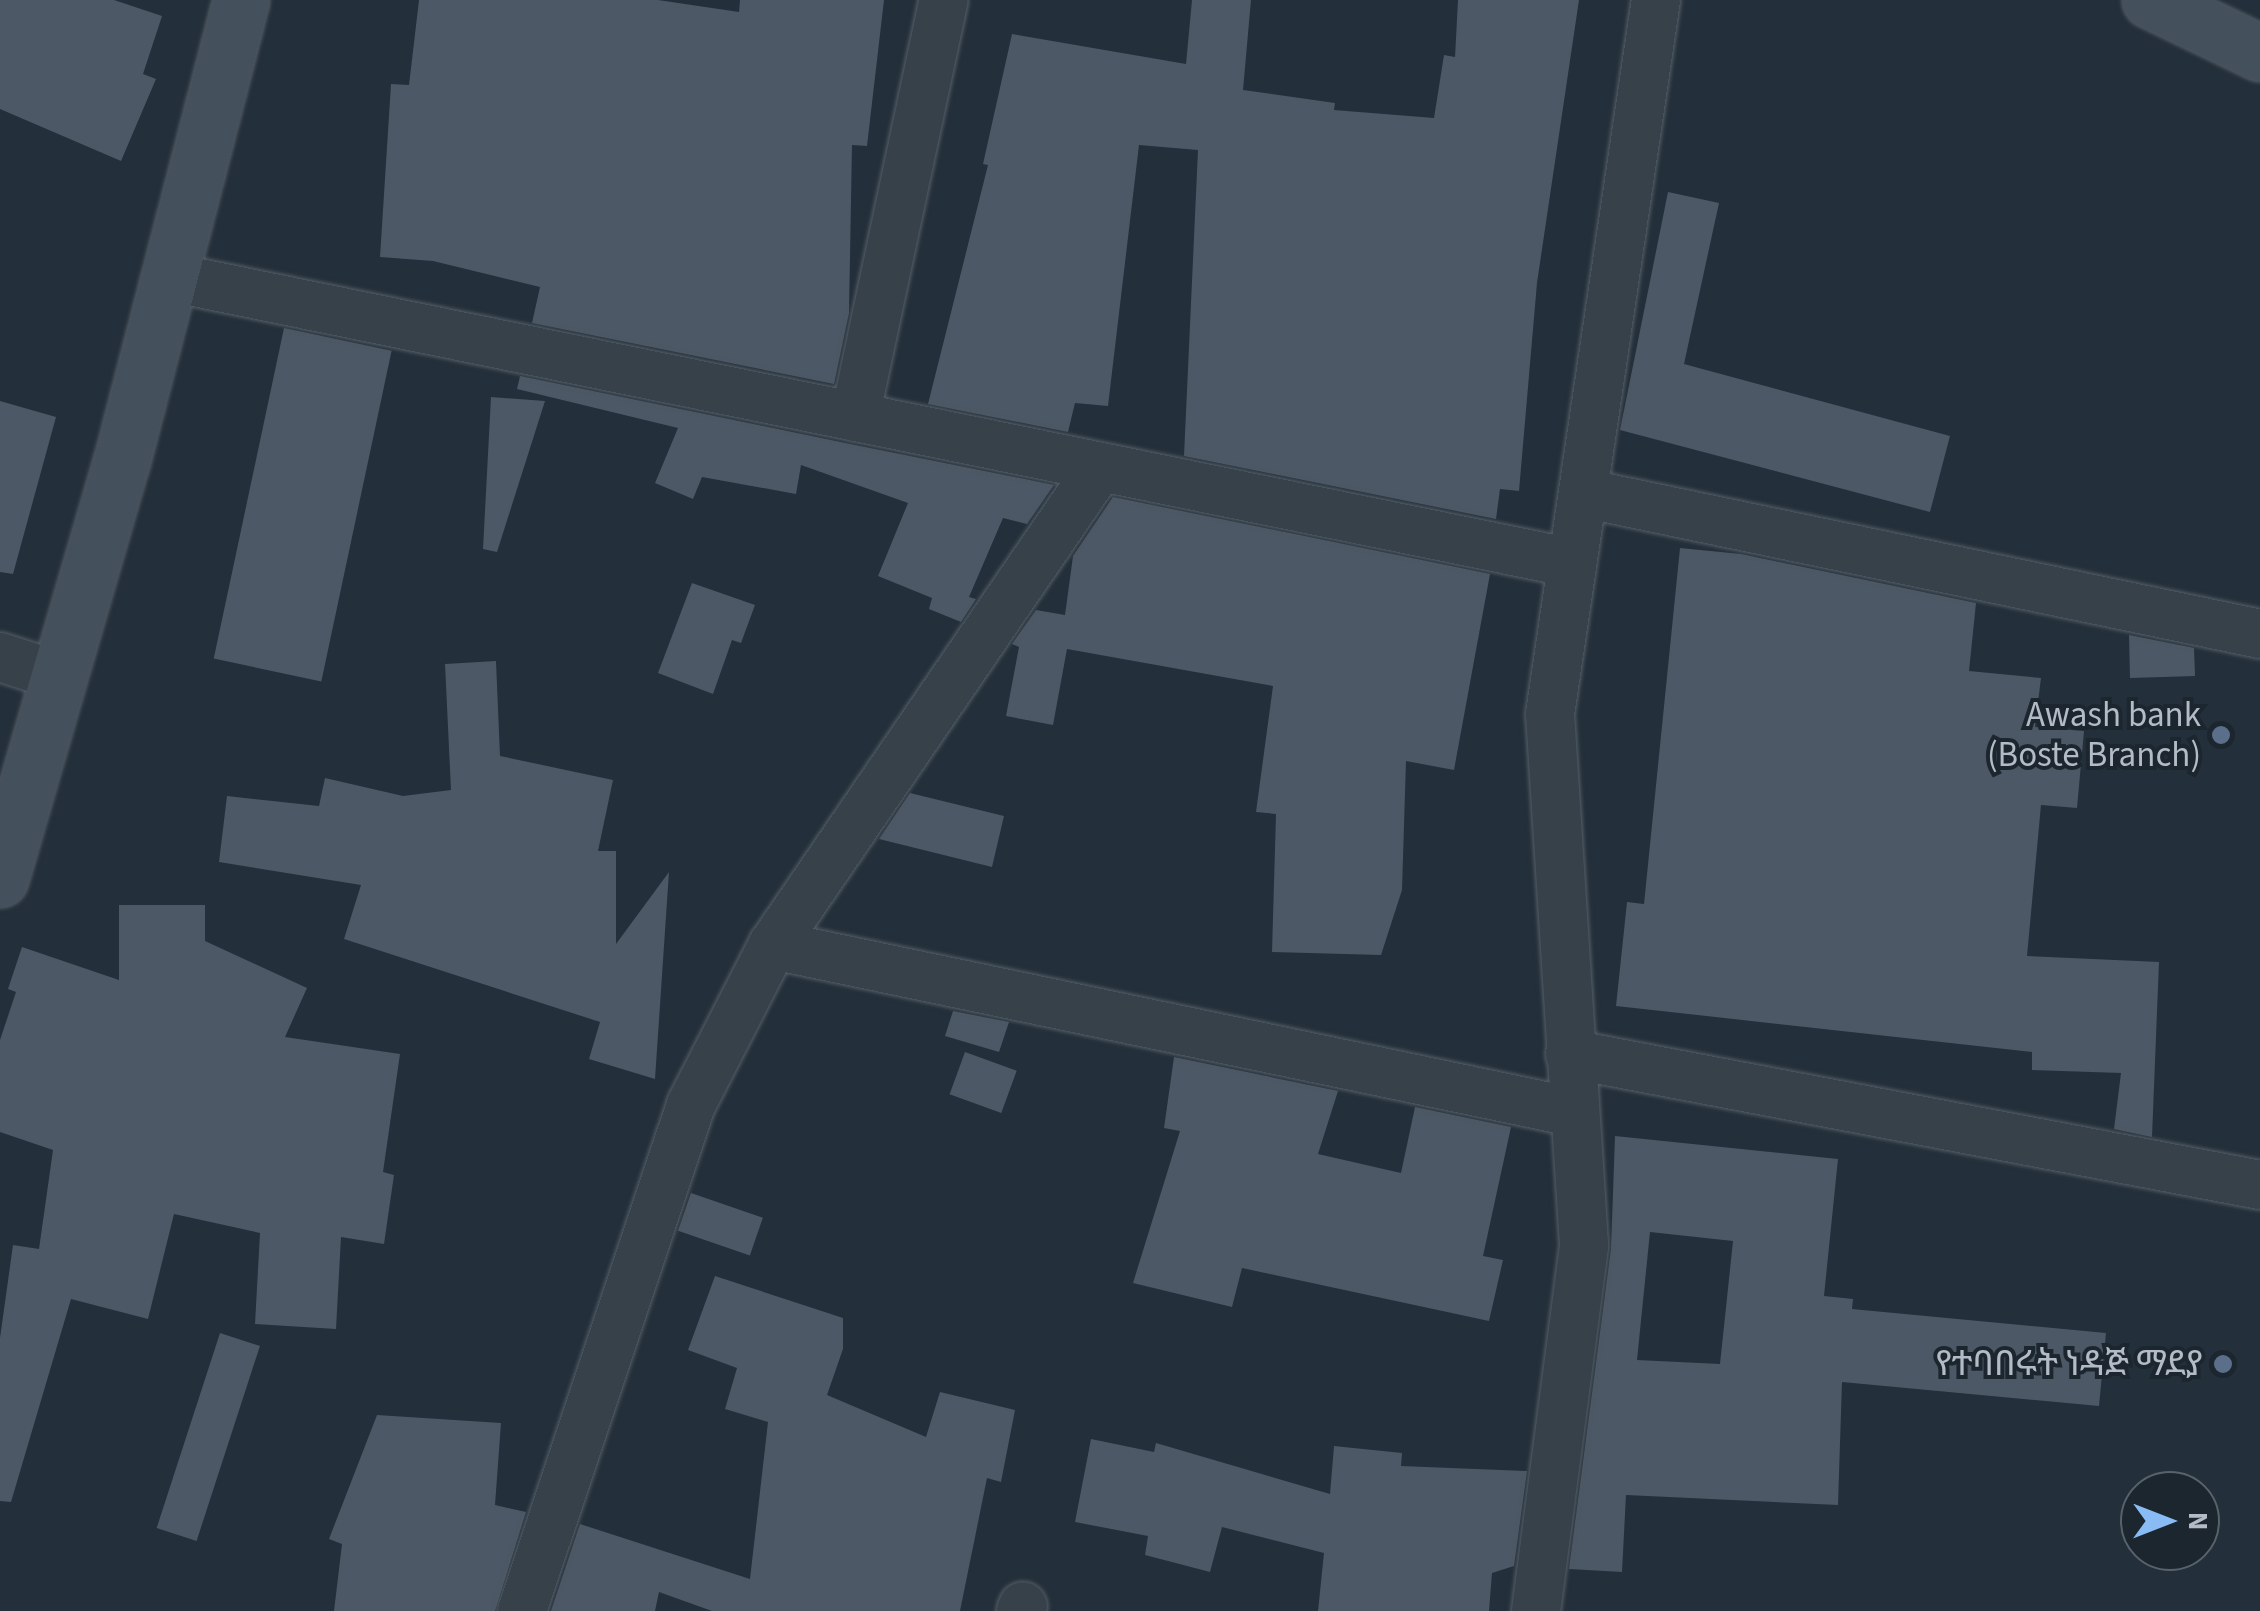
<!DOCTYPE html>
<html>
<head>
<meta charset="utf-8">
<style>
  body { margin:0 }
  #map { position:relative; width:2260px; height:1611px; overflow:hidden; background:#232f3a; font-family:"Source Sans 3","Noto Sans Ethiopic",sans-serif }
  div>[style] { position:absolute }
  .building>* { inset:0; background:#4c5865; transform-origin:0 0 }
  .roads { filter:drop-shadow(0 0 2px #555e68) drop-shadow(0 0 2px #555e68) }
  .street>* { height:48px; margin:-24px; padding:0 24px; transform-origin:24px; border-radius:24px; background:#37414a }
  .secondary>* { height:55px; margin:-27.5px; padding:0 27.5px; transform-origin:27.5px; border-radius:27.5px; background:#45505d }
  .dots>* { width:28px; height:28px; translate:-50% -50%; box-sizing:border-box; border:5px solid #1c262f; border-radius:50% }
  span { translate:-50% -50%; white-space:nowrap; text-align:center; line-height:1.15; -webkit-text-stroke:8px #1c262f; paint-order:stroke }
  .poi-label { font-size:35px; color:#b2bbc6 }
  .right { translate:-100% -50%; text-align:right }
  .north { position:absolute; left:2120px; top:1471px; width:100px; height:100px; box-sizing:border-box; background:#1c262f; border:2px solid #58626b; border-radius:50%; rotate:90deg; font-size:28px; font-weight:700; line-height:40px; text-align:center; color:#b2bbc6 }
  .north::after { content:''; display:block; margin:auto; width:35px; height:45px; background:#89bcf4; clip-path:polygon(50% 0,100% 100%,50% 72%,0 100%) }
</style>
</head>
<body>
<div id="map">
  <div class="building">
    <div style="clip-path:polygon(0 0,114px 0,162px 16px,143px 74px,156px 79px,121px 161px,0 109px)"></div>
    <div style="clip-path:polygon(419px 0,658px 0,739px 12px,740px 0,884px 0,867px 146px,852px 145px,849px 313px,834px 384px,532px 323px,540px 287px,433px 261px,380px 257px,391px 84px,409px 85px)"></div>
    <div style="clip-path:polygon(1192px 0,1251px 0,1243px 90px,1335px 103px,1334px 110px,1434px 118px,1444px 55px,1455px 57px,1458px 0,1579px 0,1537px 283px,1519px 491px,1500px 489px,1496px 519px,1184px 456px,1198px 150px,1139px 145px,1108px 406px,1075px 403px,1068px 432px,928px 404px,988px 165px,983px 164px,1012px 34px,1186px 64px)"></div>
    <div style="clip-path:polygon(1668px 192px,1719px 203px,1684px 364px,1950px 436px,1930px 512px,1620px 430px)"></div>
    <div style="left:284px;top:328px;width:110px;height:338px;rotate:12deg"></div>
    <div style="clip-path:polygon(520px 376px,850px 444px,1054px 485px,1027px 524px,1003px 518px,969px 597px,976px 599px,961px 622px,929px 609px,932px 598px,878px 576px,908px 503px,801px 465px,796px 494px,702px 477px,693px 499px,655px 483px,678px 428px,517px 389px)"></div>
    <div style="clip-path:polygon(491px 397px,545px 401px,497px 552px,483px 549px)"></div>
    <div style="clip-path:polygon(0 401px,56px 417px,13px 574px,0 572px)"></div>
    <div style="clip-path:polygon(1113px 497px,1490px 574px,1454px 770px,1406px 761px,1402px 890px,1381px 955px,1272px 952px,1276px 814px,1256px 812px,1273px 686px,1067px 649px,1053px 725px,1006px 716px,1019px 647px,1012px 644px,1036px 610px,1065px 615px,1073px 556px)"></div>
    <div style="clip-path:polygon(1680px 548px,1741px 554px,1976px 603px,1969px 671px,2041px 678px,2035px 727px,2084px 731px,2077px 808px,2041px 805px,2027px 956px,2159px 962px,2152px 1137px,2114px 1129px,2121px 1073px,2032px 1070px,2032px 1052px,1616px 1006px,1627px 902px,1644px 904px)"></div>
    <div style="clip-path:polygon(692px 583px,755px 605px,741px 643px,732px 640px,713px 694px,658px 673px)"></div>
    <div style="clip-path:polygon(2129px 635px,2194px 648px,2195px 676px,2130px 678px)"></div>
    <div style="clip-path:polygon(496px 661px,500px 756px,613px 780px,598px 851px,616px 851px,616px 944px,669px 872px,655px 1079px,589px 1059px,600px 1022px,344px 939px,361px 885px,219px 862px,227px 796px,319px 806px,325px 778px,403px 796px,451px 790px,445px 664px)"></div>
    <div style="clip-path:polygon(910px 793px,1004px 816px,992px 867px,879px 839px)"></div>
    <div style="clip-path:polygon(119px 905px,205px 905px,205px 941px,307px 988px,285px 1037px,400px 1054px,383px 1172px,394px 1175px,384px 1244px,341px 1237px,336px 1329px,255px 1324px,260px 1233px,174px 1214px,148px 1319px,71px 1299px,11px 1502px,0 1501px,0 1338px,13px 1245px,39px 1249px,53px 1150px,0 1132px,0 1040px,16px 992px,8px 989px,22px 947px,119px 980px)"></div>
    <div style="clip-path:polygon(953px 1011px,1009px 1022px,999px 1052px,945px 1036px)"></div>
    <div style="left:965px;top:1052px;width:55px;height:45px;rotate:20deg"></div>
    <div style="clip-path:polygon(1174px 1057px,1338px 1091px,1318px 1154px,1401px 1173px,1415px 1107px,1511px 1127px,1483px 1256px,1503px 1260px,1489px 1321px,1242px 1268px,1232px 1307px,1133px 1283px,1180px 1131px,1164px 1128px)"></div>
    <div style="clip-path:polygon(evenodd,1615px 1136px,1838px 1159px,1824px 1296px,1853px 1299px,1852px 1309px,2106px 1333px,2099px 1406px,1842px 1382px,1838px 1505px,1626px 1495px,1622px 1572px,1569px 1569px,1611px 1249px,1615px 1136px,1650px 1232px,1733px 1241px,1720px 1364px,1637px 1360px,1650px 1232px)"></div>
    <div style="left:691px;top:1193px;width:76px;height:40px;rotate:19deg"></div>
    <div style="clip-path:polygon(715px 1276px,843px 1318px,843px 1349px,827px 1395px,926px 1437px,940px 1392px,1015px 1410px,1001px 1482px,987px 1478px,960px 1611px,712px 1611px,659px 1592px,655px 1611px,551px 1611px,580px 1524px,750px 1579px,768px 1422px,725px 1409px,737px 1368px,688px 1350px)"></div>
    <div style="left:220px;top:1333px;width:42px;height:205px;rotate:18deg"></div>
    <div style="clip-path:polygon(377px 1415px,501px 1423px,495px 1505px,526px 1512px,495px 1611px,334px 1611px,342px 1544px,329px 1539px)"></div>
    <div style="clip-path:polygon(1091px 1439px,1154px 1452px,1156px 1443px,1330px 1494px,1334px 1446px,1402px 1453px,1401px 1466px,1527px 1471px,1514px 1566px,1492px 1573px,1489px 1611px,1318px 1611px,1324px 1553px,1222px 1527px,1210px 1572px,1145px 1555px,1148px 1536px,1075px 1522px)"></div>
  </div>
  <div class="roads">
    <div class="street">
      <div style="left:170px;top:277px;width:1431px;rotate:11.53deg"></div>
      <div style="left:855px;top:417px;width:426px;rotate:-78deg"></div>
      <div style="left:1583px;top:493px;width:692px;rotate:11.76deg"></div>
      <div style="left:0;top:657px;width:65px;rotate:17.9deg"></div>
      <div style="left:773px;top:945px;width:817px;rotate:11.79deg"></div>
      <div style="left:1570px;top:1054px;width:702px;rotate:10.75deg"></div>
      <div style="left:522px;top:1611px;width:533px;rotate:-71.53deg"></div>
      <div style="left:691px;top:1105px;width:180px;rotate:-62.9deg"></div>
      <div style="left:773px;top:945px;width:579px;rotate:-55.62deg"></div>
      <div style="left:1021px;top:1611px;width:5px;rotate:-68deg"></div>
      <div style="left:1536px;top:1611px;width:369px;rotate:-82.5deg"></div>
      <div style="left:1584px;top:1245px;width:532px;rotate:-93.66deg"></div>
      <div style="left:1550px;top:714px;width:722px;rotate:-81.56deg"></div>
    </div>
    <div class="secondary">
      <div style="left:2150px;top:0;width:122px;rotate:25.7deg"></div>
      <div style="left:0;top:879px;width:436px;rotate:-73.8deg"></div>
      <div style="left:122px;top:460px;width:475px;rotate:-75.5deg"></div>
    </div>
  </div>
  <div class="dots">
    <div style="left:2221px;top:735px;background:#5c6f8a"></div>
    <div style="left:2223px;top:1364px;background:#5c6f8a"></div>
  </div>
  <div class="poi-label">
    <span class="right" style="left:2201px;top:735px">Awash bank<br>(Boste Branch)</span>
    <span class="right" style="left:2203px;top:1364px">የተባበሩት ነዳጅ ማደያ</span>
  </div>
  <div class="north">N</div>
</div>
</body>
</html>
